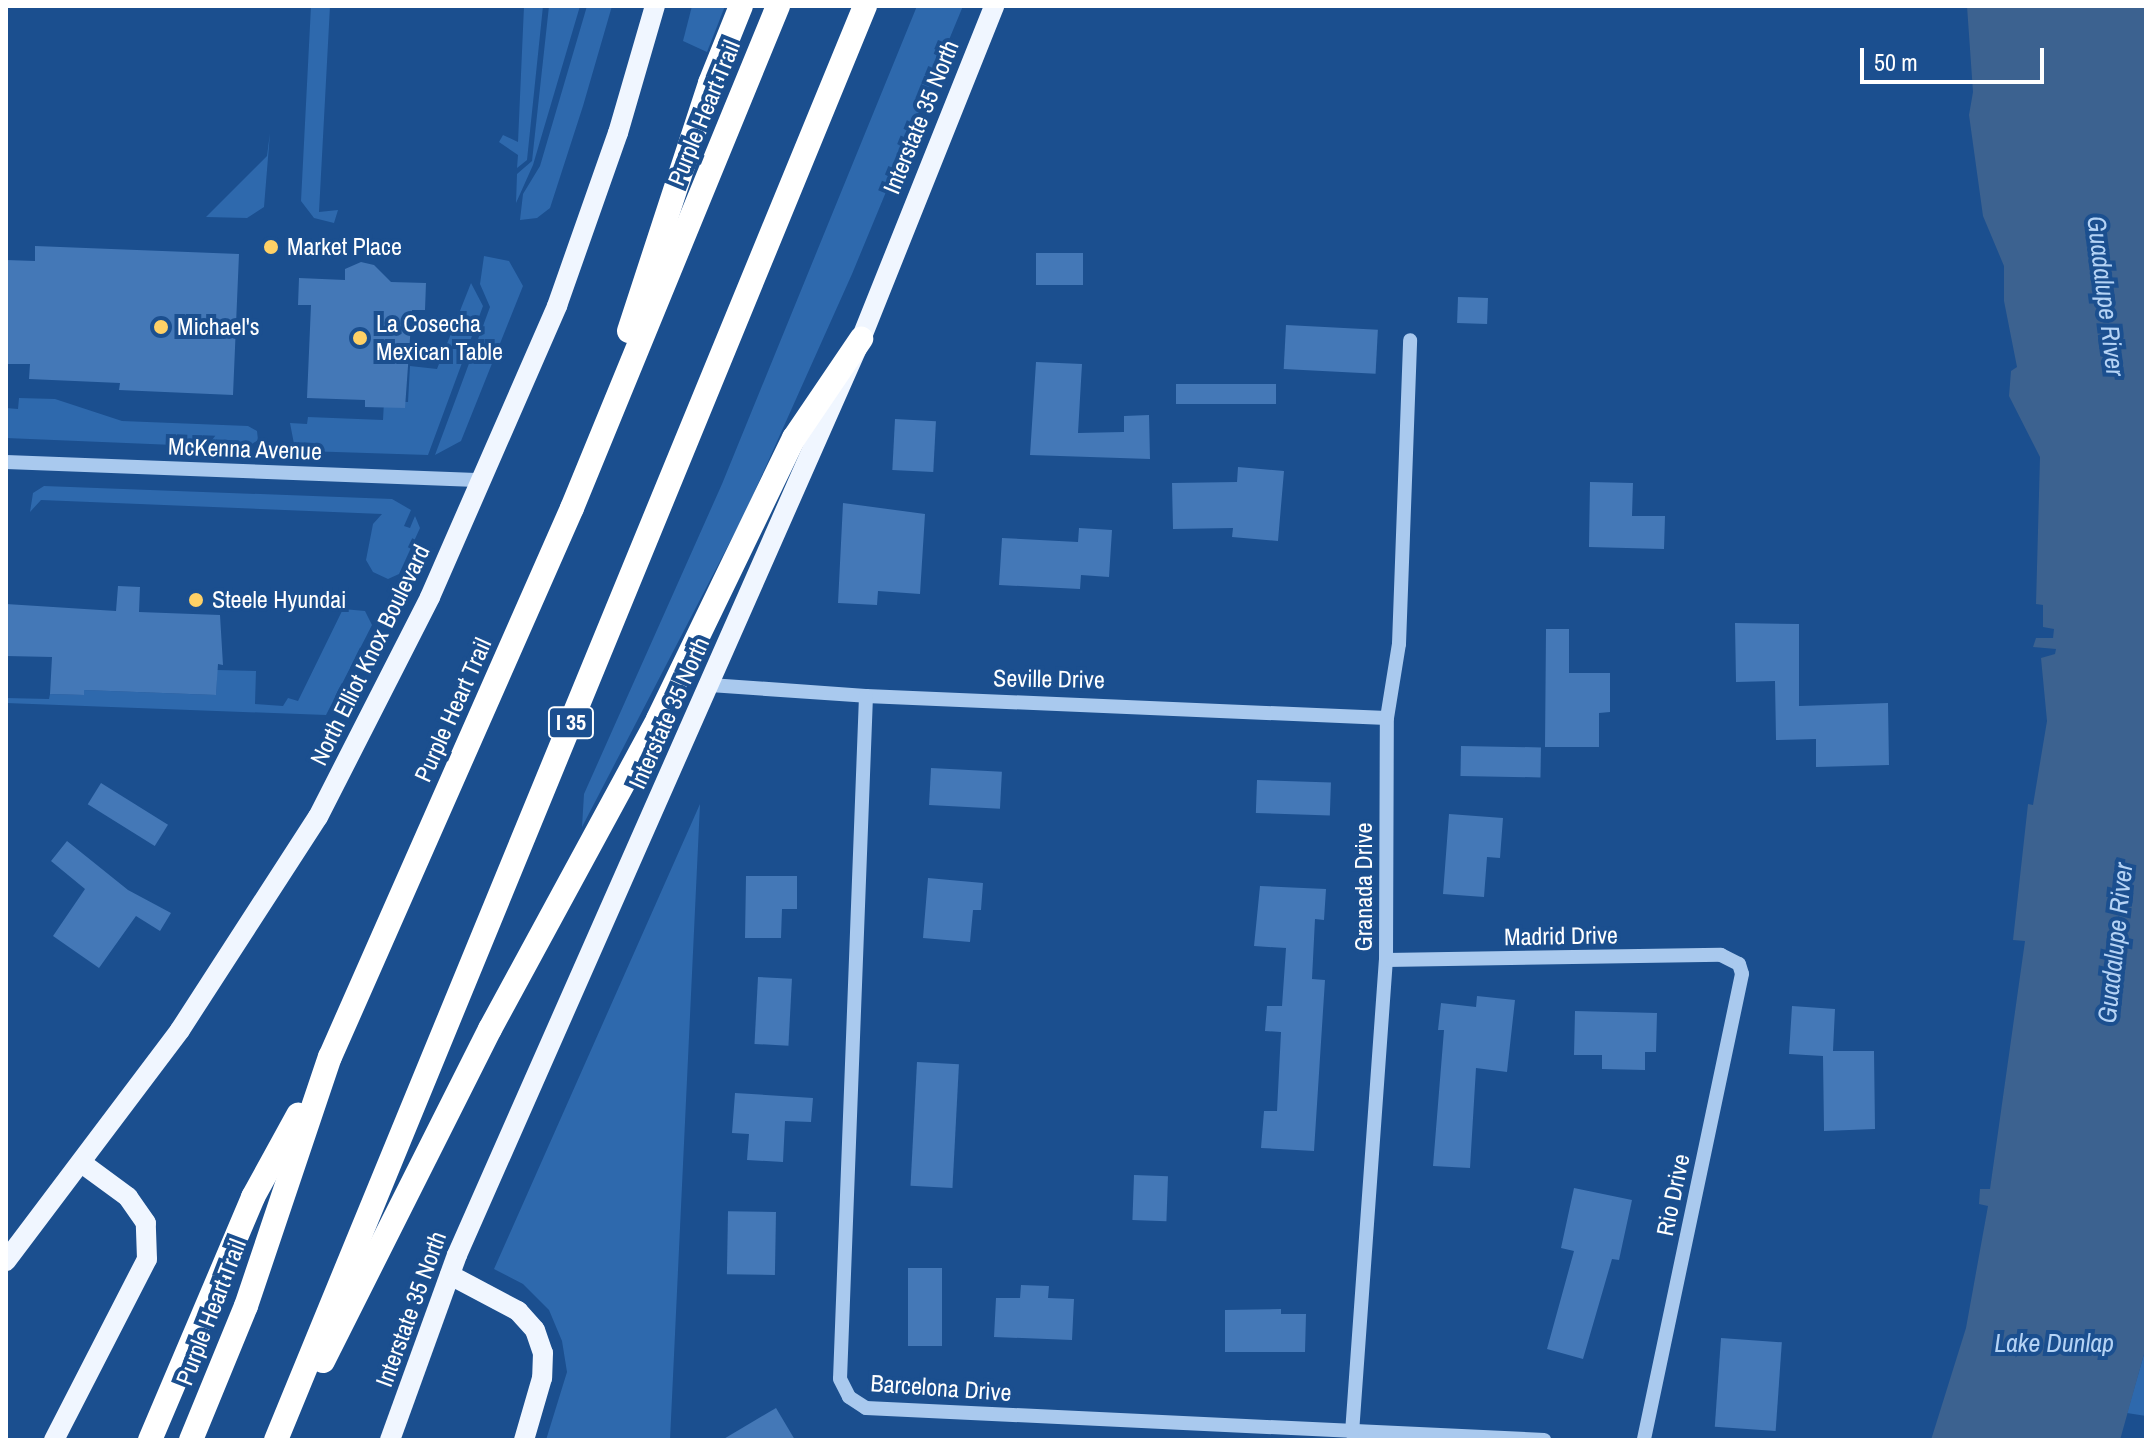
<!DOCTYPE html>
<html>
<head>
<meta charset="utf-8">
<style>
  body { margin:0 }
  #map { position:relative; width:2152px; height:1446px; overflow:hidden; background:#1b4f8f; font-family:"Archivo Narrow",sans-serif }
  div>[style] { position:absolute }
  .green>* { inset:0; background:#2e69ad }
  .water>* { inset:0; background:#3c6290 }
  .building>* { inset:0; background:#4478b7; transform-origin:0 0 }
  .minor>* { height:14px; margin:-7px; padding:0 7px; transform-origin:7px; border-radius:7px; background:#a9c9ee }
  .major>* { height:20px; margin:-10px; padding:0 10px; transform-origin:10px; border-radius:10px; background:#f0f6ff }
  .highway>* { height:24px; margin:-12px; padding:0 12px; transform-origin:12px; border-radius:12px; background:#fff }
  .dots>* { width:22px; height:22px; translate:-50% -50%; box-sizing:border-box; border:4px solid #1b4f8f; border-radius:50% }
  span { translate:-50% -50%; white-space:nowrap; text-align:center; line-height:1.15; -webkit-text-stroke:8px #1b4f8f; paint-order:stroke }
  .shield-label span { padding:2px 6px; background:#1b4f8f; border:2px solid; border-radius:6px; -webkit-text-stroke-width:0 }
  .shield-label { font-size:22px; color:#fff; font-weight:700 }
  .street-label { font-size:24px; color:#fff }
  .poi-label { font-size:24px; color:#fff }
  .left { translate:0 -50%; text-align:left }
  .water-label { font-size:26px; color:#b5d3f5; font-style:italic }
  .frame { position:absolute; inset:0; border:8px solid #fff; pointer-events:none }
  .scale { position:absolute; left:1860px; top:48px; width:184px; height:36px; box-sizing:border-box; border:4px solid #fff; border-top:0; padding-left:10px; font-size:24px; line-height:28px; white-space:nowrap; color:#fff; -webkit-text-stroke:6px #1b4f8f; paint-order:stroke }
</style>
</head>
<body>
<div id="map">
  <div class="green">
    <div style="clip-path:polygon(311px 6px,330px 6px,319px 212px,338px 210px,334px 223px,314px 218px,301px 201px)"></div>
    <div style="clip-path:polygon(524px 6px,543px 6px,527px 160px,517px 168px,518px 155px,499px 142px,503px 135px,518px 142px)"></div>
    <div style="clip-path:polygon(549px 6px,580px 6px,533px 165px,516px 203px,517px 174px,532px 161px)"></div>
    <div style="clip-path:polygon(587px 6px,612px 6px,583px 106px,550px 208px,537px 218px,520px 220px,523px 194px,540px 166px)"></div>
    <div style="clip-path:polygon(692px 6px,725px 6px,707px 52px,683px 41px)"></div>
    <div style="clip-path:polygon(917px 6px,963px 6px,852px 274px,745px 513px,582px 827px,584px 794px,722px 484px)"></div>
    <div style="clip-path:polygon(270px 133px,264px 207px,247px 218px,206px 217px,267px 156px)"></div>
    <div style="clip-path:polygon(484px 256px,509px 261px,523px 286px,461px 441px,435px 455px,490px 307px,480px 284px)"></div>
    <div style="clip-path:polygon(471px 283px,483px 306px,428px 455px,305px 451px,294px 444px,290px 423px,307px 424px,308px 417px,383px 420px,384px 401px,408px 402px,410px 366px,437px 369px)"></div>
    <div style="clip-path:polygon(19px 398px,55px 399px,122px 421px,248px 426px,257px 431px,258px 440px,246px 448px,6px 438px,6px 408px,18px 409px)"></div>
    <div style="clip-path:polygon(44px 486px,392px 499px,411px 510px,404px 526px,410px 528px,415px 516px,420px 528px,399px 574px,388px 579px,373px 572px,366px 560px,373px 524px,382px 514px,41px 500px,30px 512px,33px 493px)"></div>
    <div style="clip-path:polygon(343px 609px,365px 611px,372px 625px,326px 715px,6px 703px,6px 698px,49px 699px,50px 694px,83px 695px,84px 690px,216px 695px,217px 670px,256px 671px,255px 704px,283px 706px,288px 698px,298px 701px)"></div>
    <div style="clip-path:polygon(700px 804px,670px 1440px,546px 1440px,567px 1372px,562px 1341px,549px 1310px,523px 1284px,494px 1269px)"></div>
    <div style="clip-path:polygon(2146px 1347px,2146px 1416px,2127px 1413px)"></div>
  </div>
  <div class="water">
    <div style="clip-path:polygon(1967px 6px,2146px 6px,2146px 1347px,2120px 1440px,1931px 1440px,1966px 1328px,1988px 1206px,1979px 1204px,1980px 1189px,1990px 1189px,2025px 941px,2013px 940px,2028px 804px,2033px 805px,2047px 721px,2041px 658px,2055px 654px,2056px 649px,2033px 647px,2036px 638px,2053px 638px,2054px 629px,2043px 627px,2043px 605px,2036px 604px,2040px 457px,2009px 396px,2011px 371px,2017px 367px,2004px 301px,2004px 266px,1983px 216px,1969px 115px,1973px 92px)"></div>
  </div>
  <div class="building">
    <div style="clip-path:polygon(35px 246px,239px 254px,233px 395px,119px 390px,120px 383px,29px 379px,30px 364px,6px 364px,6px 260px,35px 261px)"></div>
    <div style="left:1083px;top:253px;width:32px;height:47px;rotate:90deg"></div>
    <div style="clip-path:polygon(361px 262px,374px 265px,391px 282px,426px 283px,425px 310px,412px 310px,405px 408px,365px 407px,365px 400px,307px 398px,311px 305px,298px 305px,299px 278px,345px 280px,345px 269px)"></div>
    <div style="left:1458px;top:297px;width:30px;height:26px;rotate:2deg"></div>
    <div style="left:1286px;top:325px;width:92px;height:44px;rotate:3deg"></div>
    <div style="clip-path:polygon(1036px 362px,1082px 364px,1078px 433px,1124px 432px,1124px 416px,1149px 415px,1150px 459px,1030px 455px)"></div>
    <div style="left:1176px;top:384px;width:100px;height:20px"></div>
    <div style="left:895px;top:419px;width:41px;height:51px;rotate:3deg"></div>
    <div style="clip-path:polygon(1238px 467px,1284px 471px,1278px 541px,1232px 537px,1233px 528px,1173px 529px,1172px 483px,1237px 482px)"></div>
    <div style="clip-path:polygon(1590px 482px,1633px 483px,1632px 516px,1665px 516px,1664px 549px,1589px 547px)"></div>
    <div style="clip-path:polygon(843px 503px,925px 514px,920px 594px,878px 591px,877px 605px,838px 603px)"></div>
    <div style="clip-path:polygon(1079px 528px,1112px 530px,1109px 577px,1081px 575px,1080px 589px,999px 585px,1002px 538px,1078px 542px)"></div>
    <div style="clip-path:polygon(118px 586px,140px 587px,139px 612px,220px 615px,223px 665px,218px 664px,216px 695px,84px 690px,84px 695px,50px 694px,52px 657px,6px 656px,6px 604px,116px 611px)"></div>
    <div style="clip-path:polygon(1735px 623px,1799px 624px,1799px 706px,1888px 703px,1889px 765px,1816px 767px,1816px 739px,1776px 740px,1775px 681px,1736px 682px)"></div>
    <div style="clip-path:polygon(1546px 629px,1569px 629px,1569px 673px,1610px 673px,1610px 712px,1599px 713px,1599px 747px,1545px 747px)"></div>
    <div style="left:1461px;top:746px;width:80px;height:30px;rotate:1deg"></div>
    <div style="left:931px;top:768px;width:71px;height:37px;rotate:3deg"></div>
    <div style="left:1257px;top:780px;width:74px;height:33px;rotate:2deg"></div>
    <div style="left:101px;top:783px;width:79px;height:25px;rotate:32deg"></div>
    <div style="clip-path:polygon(1449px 814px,1503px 818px,1500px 858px,1487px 857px,1484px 897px,1443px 894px)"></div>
    <div style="clip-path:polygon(67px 841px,128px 890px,171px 913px,160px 931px,136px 916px,99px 968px,53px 936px,85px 889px,51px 861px)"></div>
    <div style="clip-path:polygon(746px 876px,797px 876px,797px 909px,782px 909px,781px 938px,745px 938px)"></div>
    <div style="clip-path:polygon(928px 878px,983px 883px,981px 910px,973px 910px,970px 942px,923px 938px)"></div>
    <div style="clip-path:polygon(1260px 886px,1326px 889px,1324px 920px,1315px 919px,1312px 979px,1325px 980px,1314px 1151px,1261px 1148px,1264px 1111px,1277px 1111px,1281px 1032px,1265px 1031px,1267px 1006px,1282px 1006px,1286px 948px,1254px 946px)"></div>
    <div style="left:758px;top:977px;width:34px;height:67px;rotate:3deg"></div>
    <div style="clip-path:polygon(1477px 996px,1515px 1000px,1507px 1072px,1476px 1068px,1470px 1168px,1433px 1166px,1444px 1030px,1438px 1030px,1441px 1003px,1476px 1007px)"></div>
    <div style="clip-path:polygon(1792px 1006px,1835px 1009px,1833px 1051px,1874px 1051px,1875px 1129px,1824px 1131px,1823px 1056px,1789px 1054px)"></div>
    <div style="clip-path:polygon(1575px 1011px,1657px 1013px,1656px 1052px,1645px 1052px,1645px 1070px,1602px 1069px,1602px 1055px,1574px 1055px)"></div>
    <div style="left:917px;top:1062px;width:42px;height:124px;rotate:3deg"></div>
    <div style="clip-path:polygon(735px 1093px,813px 1098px,811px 1122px,785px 1121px,783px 1162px,747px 1160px,749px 1134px,732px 1133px)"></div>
    <div style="left:1134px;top:1175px;width:34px;height:45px;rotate:2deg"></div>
    <div style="clip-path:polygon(1574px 1188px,1632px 1200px,1619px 1260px,1612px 1259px,1583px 1359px,1547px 1349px,1574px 1251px,1561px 1248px)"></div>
    <div style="left:776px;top:1212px;width:63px;height:48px;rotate:91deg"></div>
    <div style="left:908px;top:1268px;width:34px;height:78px"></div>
    <div style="clip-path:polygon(1021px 1285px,1049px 1286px,1048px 1298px,1074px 1299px,1072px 1340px,994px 1337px,996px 1298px,1020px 1298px)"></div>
    <div style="clip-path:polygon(1281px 1309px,1281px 1314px,1306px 1314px,1305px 1352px,1225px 1352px,1225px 1310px)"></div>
    <div style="left:1721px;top:1338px;width:61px;height:89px;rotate:4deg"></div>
    <div style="clip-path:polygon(776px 1408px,795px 1440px,722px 1440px)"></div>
  </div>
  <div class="minor">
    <div style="left:6px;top:462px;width:477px;rotate:2.2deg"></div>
    <div style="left:710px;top:685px;width:156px;rotate:4deg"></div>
    <div style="left:866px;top:696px;width:521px;rotate:2.42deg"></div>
    <div style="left:866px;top:696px;width:683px;rotate:92.18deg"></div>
    <div style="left:840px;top:1379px;width:20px;rotate:63deg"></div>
    <div style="left:849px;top:1397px;width:20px;rotate:33deg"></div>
    <div style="left:866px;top:1408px;width:679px;rotate:2.7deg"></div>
    <div style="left:1386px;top:960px;width:335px;rotate:-0.9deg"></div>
    <div style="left:1721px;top:955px;width:20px;rotate:27deg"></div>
    <div style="left:1739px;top:964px;width:10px;rotate:73deg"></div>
    <div style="left:1742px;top:974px;width:476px;rotate:101.9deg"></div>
    <div style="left:1352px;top:1433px;width:474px;rotate:-85.9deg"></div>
    <div style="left:1386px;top:960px;width:242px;rotate:-89.8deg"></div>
    <div style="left:1387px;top:718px;width:75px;rotate:-80.8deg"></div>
    <div style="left:1399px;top:644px;width:304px;rotate:-87.9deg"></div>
  </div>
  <div class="major">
    <div style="left:6px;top:1261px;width:289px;rotate:-53deg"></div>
    <div style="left:180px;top:1030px;width:254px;rotate:-57.1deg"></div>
    <div style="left:318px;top:817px;width:247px;rotate:-63deg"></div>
    <div style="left:430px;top:597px;width:318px;rotate:-66.4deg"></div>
    <div style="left:557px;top:306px;width:183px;rotate:-70.6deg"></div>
    <div style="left:618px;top:133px;width:132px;rotate:-73.8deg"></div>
    <div style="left:450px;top:1275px;width:77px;rotate:27.9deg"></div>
    <div style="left:518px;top:1311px;width:25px;rotate:48deg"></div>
    <div style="left:535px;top:1330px;width:24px;rotate:71deg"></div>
    <div style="left:543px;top:1353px;width:25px;rotate:92deg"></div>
    <div style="left:542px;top:1378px;width:65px;rotate:106.2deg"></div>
    <div style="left:54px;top:1440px;width:203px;rotate:-62.8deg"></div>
    <div style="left:147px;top:1259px;width:36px;rotate:-92deg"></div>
    <div style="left:146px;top:1223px;width:32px;rotate:-125deg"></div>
    <div style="left:128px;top:1197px;width:56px;rotate:-143.7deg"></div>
    <div style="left:390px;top:1440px;width:197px;rotate:-70.1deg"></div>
    <div style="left:457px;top:1255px;width:1001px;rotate:-66.2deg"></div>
    <div style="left:861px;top:339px;width:359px;rotate:-68.2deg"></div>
  </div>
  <div class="highway">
    <div style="left:629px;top:331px;width:261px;rotate:-71.9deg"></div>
    <div style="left:710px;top:83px;width:83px;rotate:-68.1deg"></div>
    <div style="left:323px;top:1361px;width:372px;rotate:-63.3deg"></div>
    <div style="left:490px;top:1029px;width:353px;rotate:-61.5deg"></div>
    <div style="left:658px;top:719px;width:312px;rotate:-64.2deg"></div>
    <div style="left:794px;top:438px;width:120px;rotate:-55.9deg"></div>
    <div style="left:150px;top:1440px;width:264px;rotate:-67deg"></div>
    <div style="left:253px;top:1197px;width:94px;rotate:-61.2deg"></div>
    <div style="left:191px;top:1440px;width:145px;rotate:-67.7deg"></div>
    <div style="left:246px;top:1306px;width:263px;rotate:-71.4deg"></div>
    <div style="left:330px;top:1057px;width:600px;rotate:-66.21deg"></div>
    <div style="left:572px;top:508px;width:543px;rotate:-67.69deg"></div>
    <div style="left:276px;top:1440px;width:1550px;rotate:-67.67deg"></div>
  </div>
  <div class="dots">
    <div style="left:271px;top:247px;background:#ffd166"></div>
    <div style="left:161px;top:327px;background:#ffd166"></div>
    <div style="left:360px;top:338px;background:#ffd166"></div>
    <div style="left:196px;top:600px;background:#ffd166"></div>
  </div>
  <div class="shield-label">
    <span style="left:571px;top:723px">I 35</span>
  </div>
  <div class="street-label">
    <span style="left:704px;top:113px;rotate:-68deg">Purple Heart Trail</span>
    <span style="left:921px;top:117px;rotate:-68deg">Interstate 35 North</span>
    <span style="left:245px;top:449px;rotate:2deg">McKenna Avenue</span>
    <span style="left:370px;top:655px;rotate:-64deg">North Elliot Knox Boulevard</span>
    <span style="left:1049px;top:679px;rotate:1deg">Seville Drive</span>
    <span style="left:453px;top:710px;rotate:-66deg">Purple Heart Trail</span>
    <span style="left:669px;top:713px;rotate:-66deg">Interstate 35 North</span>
    <span style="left:1364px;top:887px;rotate:-90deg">Granada Drive</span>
    <span style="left:1561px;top:936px;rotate:-1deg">Madrid Drive</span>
    <span style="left:1673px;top:1195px;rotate:-78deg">Rio Drive</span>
    <span style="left:411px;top:1309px;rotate:-70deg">Interstate 35 North</span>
    <span style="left:211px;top:1312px;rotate:-69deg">Purple Heart Trail</span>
    <span style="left:941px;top:1388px;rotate:4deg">Barcelona Drive</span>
  </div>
  <div class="poi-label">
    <span class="left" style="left:287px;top:247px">Market Place</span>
    <span class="left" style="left:376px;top:338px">La Cosecha<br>Mexican Table</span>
    <span class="left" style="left:177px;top:327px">Michael's</span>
    <span class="left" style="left:212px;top:600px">Steele Hyundai</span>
  </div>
  <div class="water-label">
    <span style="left:2106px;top:296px;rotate:83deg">Guadalupe River</span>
    <span style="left:2115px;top:943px;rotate:-84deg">Guadalupe River</span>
    <span style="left:2054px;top:1343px">Lake Dunlap</span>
  </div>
  <div class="frame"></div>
  <div class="scale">50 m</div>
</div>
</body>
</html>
